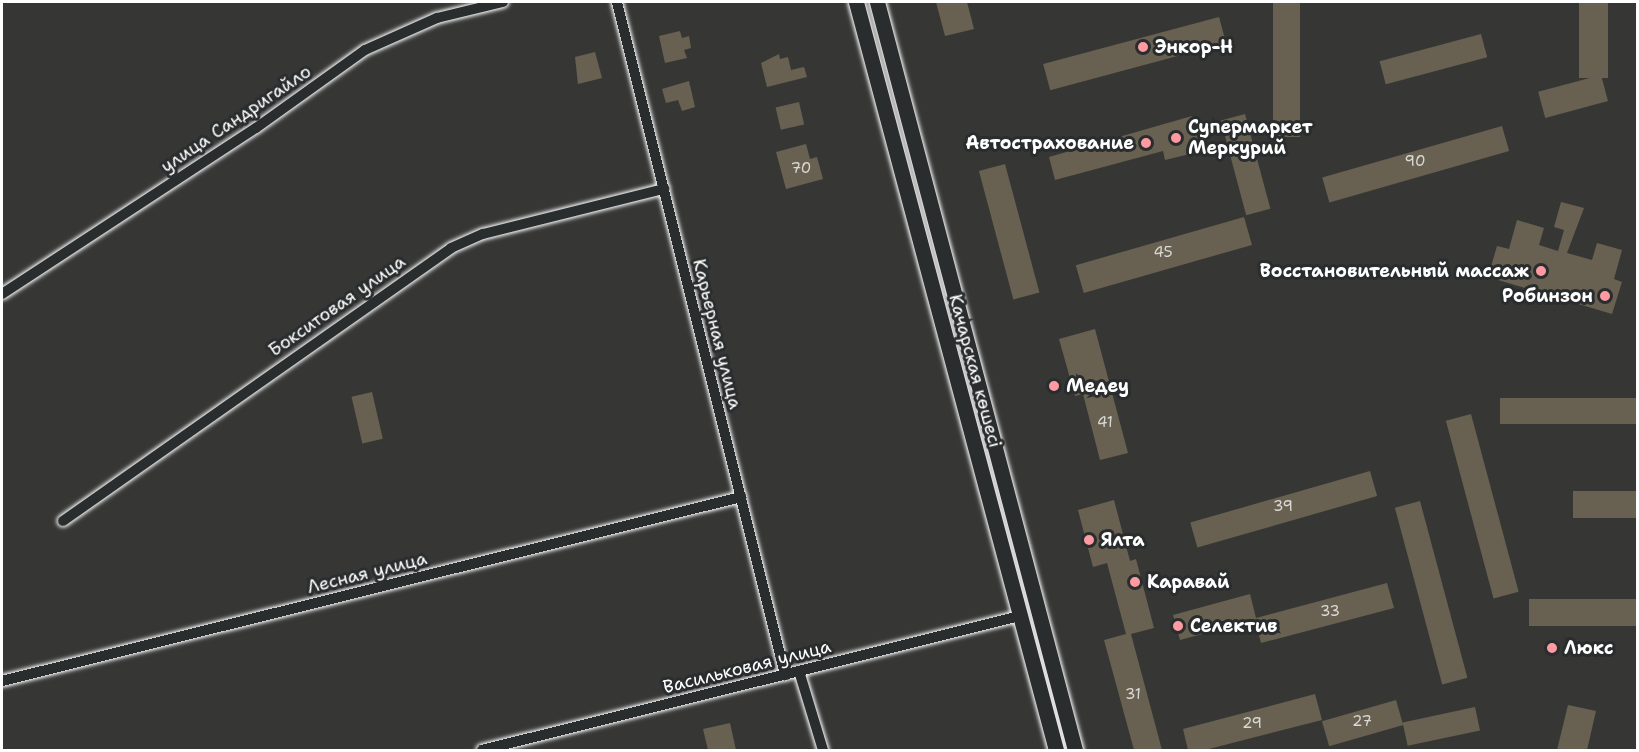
<!DOCTYPE html>
<html>
<head>
<meta charset="utf-8">
<style>
  body { margin:0 }
  #map { position:relative; width:1639px; height:752px; overflow:hidden; background:#363735; font-family:"Shantell Sans",sans-serif }
  div>[style] { position:absolute }
  .building>* { inset:0; background:#686151; transform-origin:0 0 }
  .roads { filter:drop-shadow(0 0 2px #fff) drop-shadow(0 0 2px #fff) }
  .street>* { height:10px; margin:-5px; padding:0 5px; transform-origin:5px; border-radius:5px; background:#2a2d2e }
  .secondary>* { height:15px; margin:-7.5px; padding:0 7.5px; transform-origin:7.5px; border-radius:7.5px; background:#2a2d2e }
  .dots>* { width:16px; height:16px; translate:-50% -50%; box-sizing:border-box; border:3px solid #2a2d2e; border-radius:50% }
  span { translate:-50% -50%; white-space:nowrap; text-align:center; line-height:1.15; -webkit-text-stroke:6px #2a2d2e; paint-order:stroke }
  .number-label { font-size:15px; color:#d9d8d4 }
  .number-label span { -webkit-text-stroke-width:0 }
  .poi-label { font-size:18px; color:#fff; font-weight:700 }
  .left { translate:0 -50%; text-align:left }
  .right { translate:-100% -50%; text-align:right }
  .street-label { font-size:18px; color:#fff }
  .frame { position:absolute; inset:0; border:3px solid #fff; pointer-events:none }
</style>
</head>
<body>
<div id="map">
  <div class="building">
    <div style="clip-path:polygon(936px 2px,967px 2px,974px 29px,945px 36px)"></div>
    <div style="left:1273px;top:2px;width:27px;height:135px"></div>
    <div style="left:1579px;top:2px;width:29px;height:76px"></div>
    <div style="left:1219px;top:17px;width:27px;height:182px;rotate:75deg"></div>
    <div style="clip-path:polygon(680px 31px,682px 38px,689px 36px,691px 48px,684px 50px,687px 58px,665px 63px,659px 36px)"></div>
    <div style="left:1481px;top:34px;width:24px;height:105px;rotate:75deg"></div>
    <div style="clip-path:polygon(595px 52px,602px 78px,578px 84px,575px 57px)"></div>
    <div style="clip-path:polygon(779px 54px,780px 59px,788px 57px,791px 70px,804px 67px,807px 77px,767px 87px,761px 63px)"></div>
    <div style="left:1601px;top:75px;width:27px;height:65px;rotate:75deg"></div>
    <div style="clip-path:polygon(689px 81px,695px 107px,682px 111px,678px 100px,666px 103px,662px 89px)"></div>
    <div style="left:799px;top:102px;width:23px;height:24px;rotate:77deg"></div>
    <div style="left:1245px;top:114px;width:98px;height:25px;rotate:75deg"></div>
    <div style="clip-path:polygon(1192px 116px,1202px 151px,1165px 160px,1163px 151px,1055px 180px,1049px 157px)"></div>
    <div style="left:1502px;top:126px;width:26px;height:187px;rotate:74deg"></div>
    <div style="clip-path:polygon(806px 144px,810px 159px,817px 157px,823px 179px,786px 189px,776px 152px)"></div>
    <div style="left:1005px;top:164px;width:133px;height:27px;rotate:75deg"></div>
    <div style="clip-path:polygon(1561px 202px,1584px 208px,1567px 253px,1592px 260px,1597px 243px,1622px 250px,1614px 279px,1622px 282px,1612px 314px,1488px 277px,1497px 246px,1509px 249px,1517px 220px,1544px 228px,1539px 245px,1558px 251px,1564px 230px,1554px 227px)"></div>
    <div style="left:1244px;top:217px;width:29px;height:175px;rotate:74deg"></div>
    <div style="clip-path:polygon(1095px 329px,1128px 453px,1100px 460px,1083px 394px,1075px 396px,1059px 339px)"></div>
    <div style="left:372px;top:392px;width:48px;height:21px;rotate:77deg"></div>
    <div style="left:1638px;top:398px;width:26px;height:138px;rotate:90deg"></div>
    <div style="left:1471px;top:414px;width:184px;height:26px;rotate:75deg"></div>
    <div style="left:1370px;top:471px;width:26px;height:187px;rotate:74deg"></div>
    <div style="left:1638px;top:491px;width:27px;height:65px;rotate:90deg"></div>
    <div style="clip-path:polygon(1114px 500px,1130px 561px,1136px 559px,1154px 628px,1131px 634px,1162px 750px,1134px 750px,1104px 640px,1126px 634px,1107px 563px,1093px 567px,1078px 510px)"></div>
    <div style="left:1420px;top:501px;width:183px;height:26px;rotate:75deg"></div>
    <div style="clip-path:polygon(1387px 583px,1394px 608px,1261px 643px,1255px 620px,1180px 640px,1173px 615px,1250px 594px,1256px 618px)"></div>
    <div style="left:1638px;top:599px;width:27px;height:109px;rotate:90deg"></div>
    <div style="clip-path:polygon(1315px 694px,1322px 720px,1205px 750px,1188px 750px,1183px 729px)"></div>
    <div style="left:1396px;top:700px;width:26px;height:77px;rotate:74deg"></div>
    <div style="clip-path:polygon(1568px 705px,1596px 711px,1587px 750px,1557px 750px)"></div>
    <div style="left:1475px;top:707px;width:24px;height:74px;rotate:78deg"></div>
    <div style="clip-path:polygon(730px 723px,736px 750px,708px 750px,703px 729px)"></div>
  </div>
  <div class="roads">
    <div class="street">
      <div style="left:617px;top:2px;width:694px;rotate:75.98deg"></div>
      <div style="left:2px;top:294px;width:303px;rotate:-33.2deg"></div>
      <div style="left:256px;top:128px;width:134px;rotate:-35.6deg"></div>
      <div style="left:365px;top:50px;width:79px;rotate:-24deg"></div>
      <div style="left:437px;top:18px;width:68px;rotate:-13.6deg"></div>
      <div style="left:63px;top:521px;width:474px;rotate:-35.1deg"></div>
      <div style="left:451px;top:248px;width:35px;rotate:-24deg"></div>
      <div style="left:483px;top:234px;width:187px;rotate:-14deg"></div>
      <div style="left:799px;top:671px;width:83px;rotate:73.1deg"></div>
      <div style="left:2px;top:681px;width:762px;rotate:-13.98deg"></div>
      <div style="left:482px;top:750px;width:554px;rotate:-13.99deg"></div>
    </div>
    <div class="secondary">
      <div style="left:856px;top:2px;width:774px;rotate:75.03deg"></div>
      <div style="left:877px;top:2px;width:774px;rotate:75.17deg"></div>
    </div>
  </div>
  <div class="dots">
    <div style="left:1143px;top:47px;background:#ff9aa2"></div>
    <div style="left:1176px;top:138px;background:#ff9aa2"></div>
    <div style="left:1146px;top:143px;background:#ff9aa2"></div>
    <div style="left:1541px;top:271px;background:#ff9aa2"></div>
    <div style="left:1605px;top:296px;background:#ff9aa2"></div>
    <div style="left:1054px;top:386px;background:#ff9aa2"></div>
    <div style="left:1089px;top:540px;background:#ff9aa2"></div>
    <div style="left:1135px;top:582px;background:#ff9aa2"></div>
    <div style="left:1178px;top:626px;background:#ff9aa2"></div>
    <div style="left:1552px;top:648px;background:#ff9aa2"></div>
  </div>
  <div class="number-label">
    <span style="left:1415px;top:162px">90</span>
    <span style="left:801px;top:169px">70</span>
    <span style="left:1163px;top:253px">45</span>
    <span style="left:1105px;top:423px">41</span>
    <span style="left:1283px;top:507px">39</span>
    <span style="left:1330px;top:612px">33</span>
    <span style="left:1133px;top:695px">31</span>
    <span style="left:1362px;top:722px">27</span>
    <span style="left:1252px;top:724px">29</span>
  </div>
  <div class="poi-label">
    <span class="left" style="left:1155px;top:47px">Энкор-Н</span>
    <span class="left" style="left:1188px;top:138px">Супермаркет<br>Меркурий</span>
    <span class="right" style="left:1134px;top:143px">Автострахование</span>
    <span class="right" style="left:1529px;top:271px">Восстановительный массаж</span>
    <span class="right" style="left:1593px;top:296px">Робинзон</span>
    <span class="left" style="left:1066px;top:386px">Медеу</span>
    <span class="left" style="left:1101px;top:540px">Ялта</span>
    <span class="left" style="left:1147px;top:582px">Каравай</span>
    <span class="left" style="left:1190px;top:626px">Селектив</span>
    <span class="left" style="left:1564px;top:648px">Люкс</span>
  </div>
  <div class="street-label">
    <span style="left:236px;top:119px;rotate:-34deg">улица Сандригайло</span>
    <span style="left:337px;top:306px;rotate:-35deg">Бокситовая улица</span>
    <span style="left:717px;top:334px;rotate:76deg">Карьерная улица</span>
    <span style="left:975px;top:371px;rotate:75deg">Качарская көшесі</span>
    <span style="left:367px;top:573px;rotate:-14deg">Лесная улица</span>
    <span style="left:747px;top:667px;rotate:-14deg">Васильковая улица</span>
  </div>
  <div class="frame"></div>
</div>
</body>
</html>
